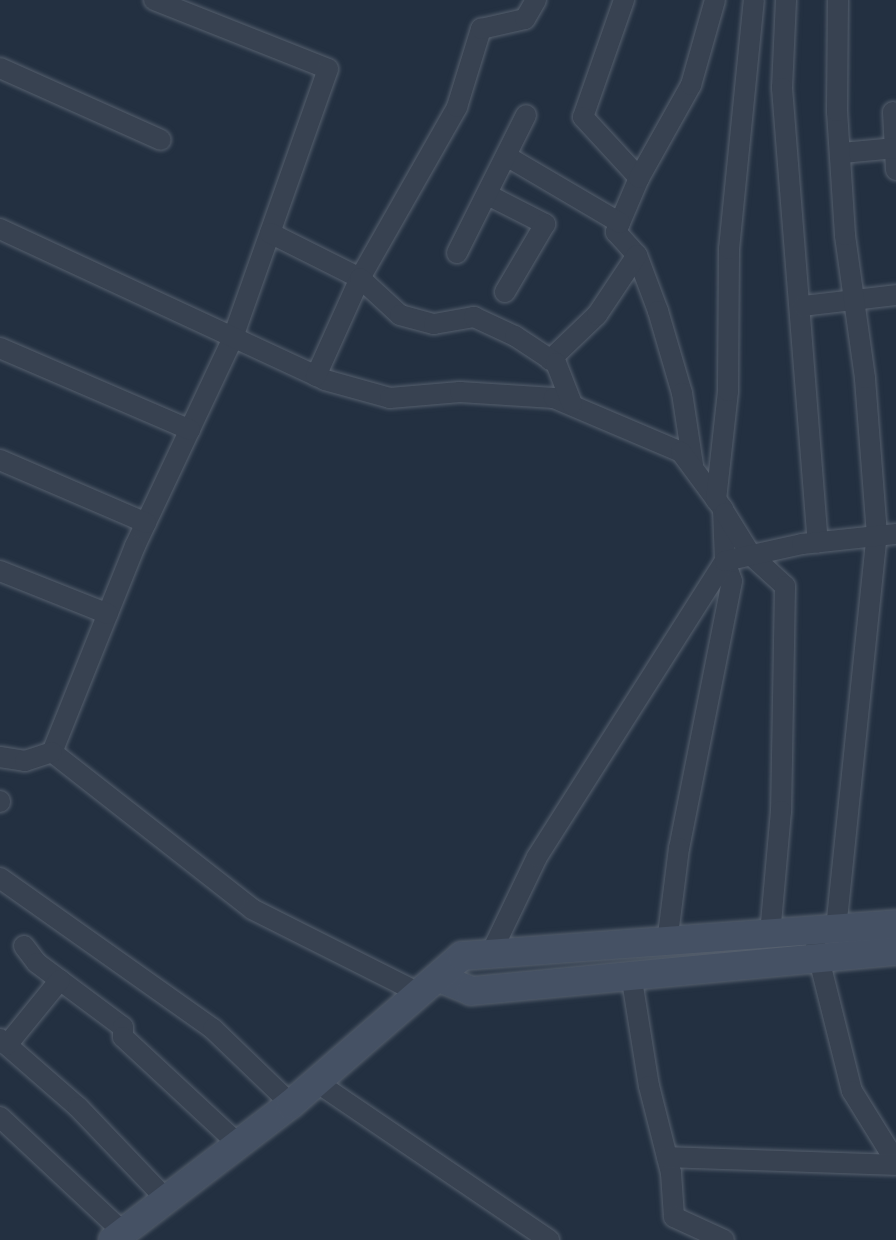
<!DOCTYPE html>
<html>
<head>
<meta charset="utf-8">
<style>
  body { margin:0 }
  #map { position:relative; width:896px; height:1240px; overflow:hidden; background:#233041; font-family:"Public Sans",sans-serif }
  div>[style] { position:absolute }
  .roads { filter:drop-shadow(0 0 2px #56606e) drop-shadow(0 0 2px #56606e) }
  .street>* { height:20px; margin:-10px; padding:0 10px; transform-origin:10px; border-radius:10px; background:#384251 }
  .secondary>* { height:28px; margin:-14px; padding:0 14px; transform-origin:14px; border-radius:14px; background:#455164 }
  span { translate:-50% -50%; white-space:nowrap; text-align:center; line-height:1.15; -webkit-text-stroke:8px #1d2736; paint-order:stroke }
</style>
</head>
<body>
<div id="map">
  <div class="roads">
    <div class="street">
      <div style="left:154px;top:0;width:187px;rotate:21.6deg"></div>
      <div style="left:328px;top:69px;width:288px;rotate:109.5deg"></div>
      <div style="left:232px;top:340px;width:228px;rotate:115.2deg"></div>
      <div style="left:135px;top:546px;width:222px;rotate:111.9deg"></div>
      <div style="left:52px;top:752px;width:254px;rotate:38.1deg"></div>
      <div style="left:252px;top:909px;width:185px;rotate:26.7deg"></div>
      <div style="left:624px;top:0;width:124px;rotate:109.3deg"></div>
      <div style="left:583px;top:117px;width:83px;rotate:47.4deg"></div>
      <div style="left:639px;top:178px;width:59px;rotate:113.1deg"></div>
      <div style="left:616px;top:232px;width:31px;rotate:48deg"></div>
      <div style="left:637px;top:255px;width:60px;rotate:69.4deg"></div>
      <div style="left:658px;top:311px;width:85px;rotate:73.7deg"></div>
      <div style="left:682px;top:393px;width:73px;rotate:81.3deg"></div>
      <div style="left:786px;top:0;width:88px;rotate:92.6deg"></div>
      <div style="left:782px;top:88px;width:456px;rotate:85.5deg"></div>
      <div style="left:0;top:68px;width:176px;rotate:24.1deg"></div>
      <div style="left:893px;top:112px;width:58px;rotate:87deg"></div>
      <div style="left:842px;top:153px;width:54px;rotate:-5.3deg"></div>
      <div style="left:508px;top:157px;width:130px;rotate:30.5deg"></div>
      <div style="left:639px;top:178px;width:107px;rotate:-60.8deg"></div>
      <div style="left:691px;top:85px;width:88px;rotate:-74.2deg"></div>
      <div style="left:490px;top:196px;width:62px;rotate:27deg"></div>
      <div style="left:545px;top:224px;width:79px;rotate:120.5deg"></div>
      <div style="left:0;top:229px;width:358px;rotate:24.9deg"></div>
      <div style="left:325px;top:380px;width:67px;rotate:15.5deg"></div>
      <div style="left:390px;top:398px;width:70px;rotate:-4.9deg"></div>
      <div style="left:460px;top:392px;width:94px;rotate:3.7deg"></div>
      <div style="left:554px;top:398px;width:138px;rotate:23deg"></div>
      <div style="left:681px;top:452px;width:71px;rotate:53.6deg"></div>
      <div style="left:723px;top:509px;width:52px;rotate:87.8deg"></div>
      <div style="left:725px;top:561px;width:21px;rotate:71deg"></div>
      <div style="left:732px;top:581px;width:272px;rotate:101.2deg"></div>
      <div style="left:679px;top:848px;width:96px;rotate:97.2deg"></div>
      <div style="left:270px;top:233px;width:101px;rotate:26.6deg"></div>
      <div style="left:360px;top:278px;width:197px;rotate:-60.4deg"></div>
      <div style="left:457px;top:107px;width:82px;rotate:-72.9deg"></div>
      <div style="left:481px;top:29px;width:45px;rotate:-12.8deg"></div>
      <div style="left:525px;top:19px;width:22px;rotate:-60deg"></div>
      <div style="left:457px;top:253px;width:154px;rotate:-63.4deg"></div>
      <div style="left:803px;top:306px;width:94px;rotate:-6.7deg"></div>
      <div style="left:0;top:348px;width:207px;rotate:23.3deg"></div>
      <div style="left:550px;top:360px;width:65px;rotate:-43.8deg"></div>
      <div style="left:597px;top:315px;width:72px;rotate:-56.3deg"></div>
      <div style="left:316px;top:376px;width:107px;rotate:-65.8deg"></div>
      <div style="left:360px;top:278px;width:54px;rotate:42.8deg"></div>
      <div style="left:400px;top:315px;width:35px;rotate:15deg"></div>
      <div style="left:434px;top:324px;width:41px;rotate:-9.9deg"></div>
      <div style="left:474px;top:317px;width:45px;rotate:24.9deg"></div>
      <div style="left:515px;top:336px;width:49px;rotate:33.4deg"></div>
      <div style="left:556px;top:363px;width:44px;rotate:68.7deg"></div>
      <div style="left:0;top:460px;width:159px;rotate:23.3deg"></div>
      <div style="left:716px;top:500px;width:110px;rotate:-83.7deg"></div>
      <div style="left:728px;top:391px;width:142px;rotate:-89.6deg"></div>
      <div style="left:729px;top:249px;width:250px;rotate:-84.3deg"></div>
      <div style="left:725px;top:513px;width:49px;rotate:58.2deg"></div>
      <div style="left:751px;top:555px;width:46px;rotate:42.4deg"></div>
      <div style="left:785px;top:586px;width:225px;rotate:91deg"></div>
      <div style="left:781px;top:811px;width:123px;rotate:95.1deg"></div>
      <div style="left:0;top:571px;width:116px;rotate:21.7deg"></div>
      <div style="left:0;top:757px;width:25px;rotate:9deg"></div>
      <div style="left:25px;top:761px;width:28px;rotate:-18deg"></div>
      <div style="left:0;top:802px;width:1px;rotate:-90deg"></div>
      <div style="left:0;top:878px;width:261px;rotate:35.3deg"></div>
      <div style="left:213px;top:1029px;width:108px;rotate:43.9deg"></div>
      <div style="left:836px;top:929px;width:396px;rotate:-84.1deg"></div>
      <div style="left:877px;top:535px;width:157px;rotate:-94.4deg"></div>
      <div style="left:865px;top:378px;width:144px;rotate:-98deg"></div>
      <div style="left:845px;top:235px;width:124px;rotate:-93.7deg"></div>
      <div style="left:837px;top:111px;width:111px;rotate:-89.5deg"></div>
      <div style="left:24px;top:946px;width:21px;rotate:53deg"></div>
      <div style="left:37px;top:963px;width:107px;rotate:36.7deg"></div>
      <div style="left:123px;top:1027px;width:10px;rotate:90deg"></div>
      <div style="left:123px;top:1037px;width:157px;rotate:42.9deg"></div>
      <div style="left:816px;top:947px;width:148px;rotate:76deg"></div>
      <div style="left:852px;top:1091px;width:84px;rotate:58.2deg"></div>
      <div style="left:491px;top:953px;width:106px;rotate:-64.4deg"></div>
      <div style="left:537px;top:857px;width:351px;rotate:-57.6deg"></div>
      <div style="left:725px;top:561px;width:79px;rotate:-12.4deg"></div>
      <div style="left:802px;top:544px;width:95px;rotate:-6.1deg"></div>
      <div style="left:631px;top:974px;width:113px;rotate:80.9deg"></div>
      <div style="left:649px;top:1086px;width:90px;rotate:75.8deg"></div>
      <div style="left:671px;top:1173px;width:44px;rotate:86.1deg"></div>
      <div style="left:674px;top:1217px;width:55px;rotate:24.7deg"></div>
      <div style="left:0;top:1039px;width:103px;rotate:41.1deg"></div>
      <div style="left:78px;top:1107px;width:127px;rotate:46.3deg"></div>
      <div style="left:7px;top:1045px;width:84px;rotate:-50.8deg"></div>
      <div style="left:315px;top:1081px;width:283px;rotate:34.2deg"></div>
      <div style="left:0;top:1117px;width:168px;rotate:43.1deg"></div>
      <div style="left:667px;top:1157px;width:229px;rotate:2deg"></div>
    </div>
    <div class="secondary">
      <div style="left:442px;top:979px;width:31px;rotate:22deg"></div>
      <div style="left:471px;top:991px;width:427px;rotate:-5.4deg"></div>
      <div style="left:113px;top:1240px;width:224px;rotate:-37.4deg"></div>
      <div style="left:291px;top:1104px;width:226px;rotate:-40.9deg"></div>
      <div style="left:462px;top:956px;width:435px;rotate:-4.2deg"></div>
    </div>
  </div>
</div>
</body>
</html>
